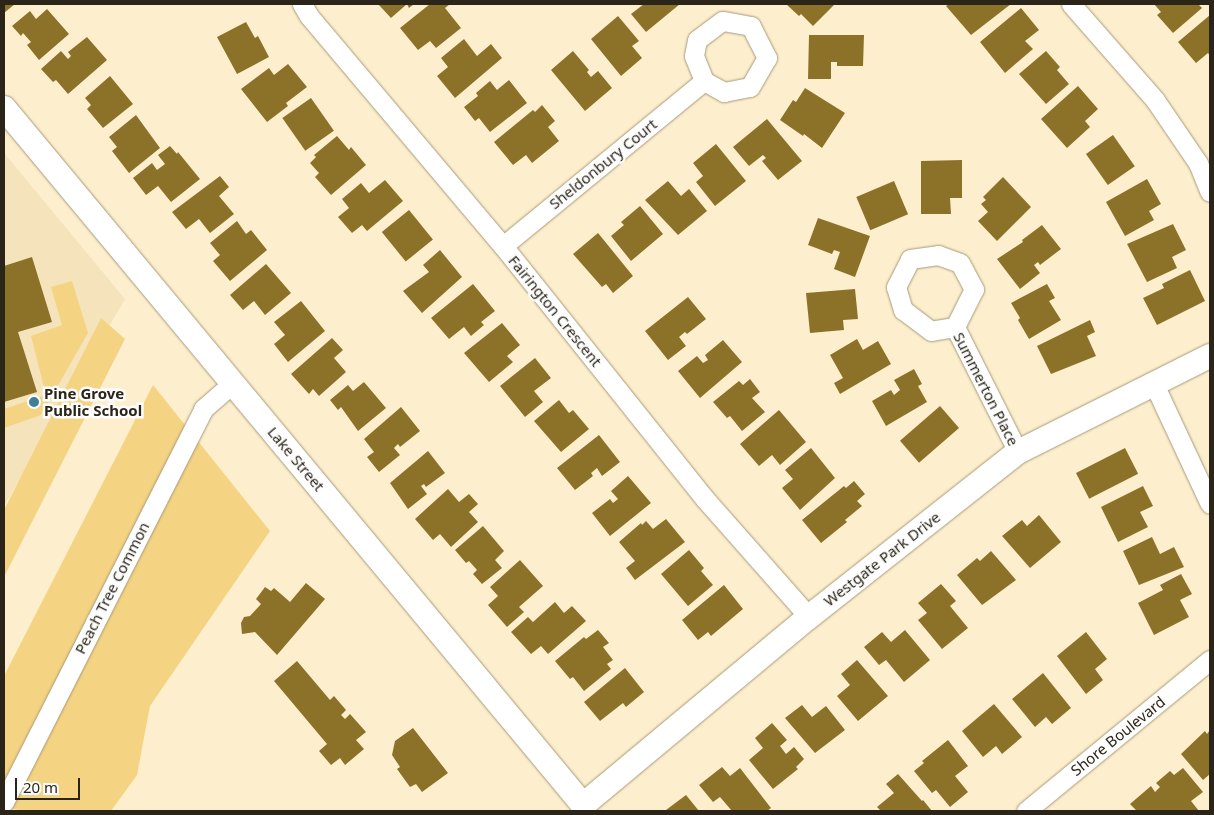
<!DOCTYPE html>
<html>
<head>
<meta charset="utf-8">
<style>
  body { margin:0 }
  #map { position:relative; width:1214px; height:815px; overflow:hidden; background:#fdefcd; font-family:"Noto Sans",sans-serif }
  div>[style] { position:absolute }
  .built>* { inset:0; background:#f4e3bb }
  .green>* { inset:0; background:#f4d382 }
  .building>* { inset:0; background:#8c7128; transform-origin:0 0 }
  .roads { filter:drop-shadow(0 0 1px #a79a7b) drop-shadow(0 0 1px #a79a7b) }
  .minor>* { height:19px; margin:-9.5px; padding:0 9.5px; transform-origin:9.5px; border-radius:9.5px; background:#fff }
  .tertiary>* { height:24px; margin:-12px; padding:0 12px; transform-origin:12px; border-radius:12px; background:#fff }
  .dots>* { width:14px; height:14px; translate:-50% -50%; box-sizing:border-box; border:2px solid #fdfdfd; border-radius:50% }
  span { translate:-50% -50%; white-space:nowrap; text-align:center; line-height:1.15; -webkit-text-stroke:5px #fdfdfd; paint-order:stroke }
  .street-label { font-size:15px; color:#2a2518 }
  .poi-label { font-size:15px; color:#2a2518; font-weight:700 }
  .left { translate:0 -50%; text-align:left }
  .frame { position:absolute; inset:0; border:5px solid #2a2518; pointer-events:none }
  .scale { position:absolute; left:15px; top:778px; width:65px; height:22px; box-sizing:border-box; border:2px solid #2a2518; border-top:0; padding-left:6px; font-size:15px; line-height:18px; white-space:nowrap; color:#2a2518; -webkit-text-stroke:4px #fdfdfd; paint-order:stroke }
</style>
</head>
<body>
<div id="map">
  <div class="built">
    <div style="clip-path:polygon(4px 153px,125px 299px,4px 506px)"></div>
  </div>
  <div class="green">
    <div style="clip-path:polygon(72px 281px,88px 333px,41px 415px,4px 428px,4px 409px,46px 395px,31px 336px,62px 325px,51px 287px)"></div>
    <div style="clip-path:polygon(101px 318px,125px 339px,4px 577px,4px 510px)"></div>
    <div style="clip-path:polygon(153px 385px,270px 531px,150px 706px,137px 775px,111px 811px,21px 811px,4px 806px,4px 676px)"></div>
  </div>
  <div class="building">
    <div style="clip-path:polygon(4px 4px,15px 4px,4px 13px)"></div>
    <div style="clip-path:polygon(378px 4px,414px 4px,409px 8px,407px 4px,391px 18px)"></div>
    <div style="clip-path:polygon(430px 4px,450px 4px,445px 8px,461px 28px,436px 48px,430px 41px,418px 50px,400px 28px)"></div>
    <div style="clip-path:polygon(644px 4px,680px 4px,646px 32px,631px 14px)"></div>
    <div style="clip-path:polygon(786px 4px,835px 4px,813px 26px,801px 14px,799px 16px)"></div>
    <div style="clip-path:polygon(949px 4px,1011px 4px,971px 35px,946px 6px)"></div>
    <div style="clip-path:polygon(1154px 4px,1198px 4px,1202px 8px,1173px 33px,1157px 15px,1161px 12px)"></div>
    <div style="clip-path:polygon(1021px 8px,1039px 30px,1025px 41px,1033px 49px,1005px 73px,980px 42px)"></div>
    <div style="clip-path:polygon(47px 9px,69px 34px,39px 60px,27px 45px,31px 42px,23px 33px,21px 36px,12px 26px,30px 11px,36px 19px)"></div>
    <div style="clip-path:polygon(1210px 15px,1210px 56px,1208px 53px,1196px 63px,1178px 42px)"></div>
    <div style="clip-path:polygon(618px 16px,639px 41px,632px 46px,642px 58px,621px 76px,591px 39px)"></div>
    <div style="clip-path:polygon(246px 22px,255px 38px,258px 36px,269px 57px,237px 74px,217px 37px)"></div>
    <div style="clip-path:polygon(809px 35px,864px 35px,863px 66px,837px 66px,837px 62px,831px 62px,831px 79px,808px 79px)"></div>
    <div style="clip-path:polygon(87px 37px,107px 60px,68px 94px,56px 80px,53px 82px,41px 69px,61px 51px,68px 59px,71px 56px,68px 52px)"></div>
    <div style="clip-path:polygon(464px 39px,477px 56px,491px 44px,502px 58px,455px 98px,437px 76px,448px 67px,441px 58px)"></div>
    <div style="clip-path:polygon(573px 51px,589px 70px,587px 72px,591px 77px,598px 71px,612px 88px,585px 111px,551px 70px)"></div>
    <div style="clip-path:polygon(1046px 51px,1060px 67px,1057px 70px,1069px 84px,1046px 104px,1019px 74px)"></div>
    <div style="clip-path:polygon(288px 64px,307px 87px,286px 103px,288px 106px,267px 122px,241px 89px,269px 68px,274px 75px)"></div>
    <div style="clip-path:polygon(110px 76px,133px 104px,103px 128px,87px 109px,91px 105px,85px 98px)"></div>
    <div style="clip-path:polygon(509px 80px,527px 103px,490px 132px,479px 118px,475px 121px,464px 107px,478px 96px,476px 93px,490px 81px,497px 90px)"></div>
    <div style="clip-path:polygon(1078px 86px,1098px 109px,1085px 121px,1090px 127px,1067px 148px,1041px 119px)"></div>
    <div style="clip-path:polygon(805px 88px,845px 113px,822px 148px,804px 134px,803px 136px,780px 120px,793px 100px,796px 102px)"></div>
    <div style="left:311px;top:98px;width:40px;height:35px;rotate:55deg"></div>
    <div style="clip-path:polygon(542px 105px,555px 121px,548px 127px,559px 141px,532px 163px,526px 155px,513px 165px,494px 142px,533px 110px,535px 112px)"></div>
    <div style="clip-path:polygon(136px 115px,160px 148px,129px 173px,112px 151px,117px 147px,109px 137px)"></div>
    <div style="clip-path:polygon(767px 119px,802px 161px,778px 180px,762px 161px,766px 158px,763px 155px,749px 166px,733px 147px)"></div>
    <div style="left:1113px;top:135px;width:38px;height:33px;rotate:55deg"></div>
    <div style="clip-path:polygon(337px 136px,349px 150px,351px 147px,366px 165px,331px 195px,315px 177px,319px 173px,310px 163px,316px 157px,314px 155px)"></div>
    <div style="clip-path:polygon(716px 144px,746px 181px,715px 206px,696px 182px,703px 176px,693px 163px)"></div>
    <div style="clip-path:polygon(170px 146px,177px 154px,178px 152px,200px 179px,171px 202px,158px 186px,146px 195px,133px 178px,152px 163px,157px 170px,165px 164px,158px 155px)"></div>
    <div style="clip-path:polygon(962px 160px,962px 198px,950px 198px,951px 214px,921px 214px,921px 161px)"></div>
    <div style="clip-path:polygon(220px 176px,229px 187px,219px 196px,234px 214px,210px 233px,199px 219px,186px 229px,172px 212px)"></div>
    <div style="clip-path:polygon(1003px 177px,1031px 207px,997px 241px,978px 221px,988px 212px,981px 204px,986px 200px,983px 197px)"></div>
    <div style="clip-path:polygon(1147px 179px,1161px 204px,1149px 211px,1154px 220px,1125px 236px,1106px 202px)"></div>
    <div style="clip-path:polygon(385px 180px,403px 201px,367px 231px,362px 225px,352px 233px,338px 217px,349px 208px,342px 199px,361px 183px,369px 193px)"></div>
    <div style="clip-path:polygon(668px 181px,681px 196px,689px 189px,707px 211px,678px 235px,645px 200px)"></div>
    <div style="left:894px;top:181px;width:36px;height:41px;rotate:67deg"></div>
    <div style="clip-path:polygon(640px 206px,663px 234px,631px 261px,611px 236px,624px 225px,621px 222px)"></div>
    <div style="left:409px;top:210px;width:38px;height:35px;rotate:51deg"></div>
    <div style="clip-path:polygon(818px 218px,870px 236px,855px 277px,834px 269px,840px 252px,834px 250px,832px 254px,808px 245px)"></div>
    <div style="clip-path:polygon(237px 221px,246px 234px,251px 230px,267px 250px,230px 281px,213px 261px,220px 255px,210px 243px)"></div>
    <div style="clip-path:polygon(1173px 224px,1186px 250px,1172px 257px,1177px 268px,1147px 282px,1127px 244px)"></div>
    <div style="clip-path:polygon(1042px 225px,1061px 249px,1040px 265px,1038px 262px,1034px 265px,1040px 273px,1020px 289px,997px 259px,1023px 242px,1022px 240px)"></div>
    <div style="clip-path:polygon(598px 233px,633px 276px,613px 293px,606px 284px,602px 287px,573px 254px)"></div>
    <div style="clip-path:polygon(440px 250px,462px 277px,422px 313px,403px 291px,429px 272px,423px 265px)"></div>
    <div style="clip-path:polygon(32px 257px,52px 322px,18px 332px,37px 392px,4px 402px,4px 266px)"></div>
    <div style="clip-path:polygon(266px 264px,291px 293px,265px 315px,254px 301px,243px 310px,230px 295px)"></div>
    <div style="clip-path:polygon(1190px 270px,1205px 301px,1157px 325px,1143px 298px,1164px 288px,1162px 284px)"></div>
    <div style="clip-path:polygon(473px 284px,495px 311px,481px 322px,484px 325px,471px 336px,464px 327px,449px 339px,431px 318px)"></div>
    <div style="clip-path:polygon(1047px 284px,1055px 298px,1049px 301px,1061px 320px,1029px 339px,1018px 320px,1020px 318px,1011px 303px)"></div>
    <div style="clip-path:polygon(855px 289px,858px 319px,843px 320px,844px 330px,810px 333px,806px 293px)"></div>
    <div style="clip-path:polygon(688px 297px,706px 319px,687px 334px,685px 332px,679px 337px,686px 346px,668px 360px,645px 331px)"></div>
    <div style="clip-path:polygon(301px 301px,325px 331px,288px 362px,274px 344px,285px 335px,274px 322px)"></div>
    <div style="clip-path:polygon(1090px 320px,1095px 332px,1087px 336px,1096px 356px,1051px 374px,1037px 346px)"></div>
    <div style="clip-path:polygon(502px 323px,520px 345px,507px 356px,513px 362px,489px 382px,464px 353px)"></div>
    <div style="clip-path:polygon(332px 338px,343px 350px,334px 358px,346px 372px,319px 396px,313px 389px,309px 394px,291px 374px)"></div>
    <div style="clip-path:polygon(857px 339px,863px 350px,878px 341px,891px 364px,840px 394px,834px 383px,843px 378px,830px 355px)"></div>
    <div style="clip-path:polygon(723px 340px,742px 362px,700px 398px,678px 371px,697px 356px,703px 363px,708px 360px,705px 355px)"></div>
    <div style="clip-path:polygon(535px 358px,551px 378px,534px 391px,543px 402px,525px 417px,500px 386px)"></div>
    <div style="clip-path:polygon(914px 369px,922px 384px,918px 386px,927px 402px,886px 426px,872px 401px,891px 390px,894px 395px,900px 390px,894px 380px)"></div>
    <div style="clip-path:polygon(750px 379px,760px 392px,752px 398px,765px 412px,742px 431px,730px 416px,727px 418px,713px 402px,739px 381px,743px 385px)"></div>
    <div style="clip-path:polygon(364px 382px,386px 408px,358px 431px,341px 407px,338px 410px,330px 400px,348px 385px,353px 391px)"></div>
    <div style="clip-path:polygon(559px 400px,569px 413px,573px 410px,589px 429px,561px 452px,534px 421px)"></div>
    <div style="left:940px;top:406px;width:29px;height:53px;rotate:49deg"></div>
    <div style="clip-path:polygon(401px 407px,420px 431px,400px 447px,398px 444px,394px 448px,400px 455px,379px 472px,367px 457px,374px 452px,364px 439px)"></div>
    <div style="clip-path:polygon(779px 410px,806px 442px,780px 465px,772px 455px,759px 466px,740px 444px)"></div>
    <div style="clip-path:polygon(599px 435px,620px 462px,602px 476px,597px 468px,591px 473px,593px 476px,575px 490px,557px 468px)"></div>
    <div style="clip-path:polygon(811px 448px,835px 478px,800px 510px,782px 488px,793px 479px,785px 470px)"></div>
    <div style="left:1125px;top:448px;width:29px;height:55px;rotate:63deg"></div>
    <div style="clip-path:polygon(428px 451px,445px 473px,426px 487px,424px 484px,421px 486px,427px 494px,408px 509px,390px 483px)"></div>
    <div style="clip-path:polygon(628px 476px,651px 503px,610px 536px,592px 513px,610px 499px,613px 503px,618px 499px,611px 491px)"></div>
    <div style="clip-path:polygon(854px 481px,865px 494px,857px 501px,862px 506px,845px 520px,847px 522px,821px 543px,802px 520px,844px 486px,846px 488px)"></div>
    <div style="clip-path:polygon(1143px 486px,1153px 506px,1140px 512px,1148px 527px,1118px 542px,1101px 507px)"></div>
    <div style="clip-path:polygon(448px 489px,459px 502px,469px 494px,478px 504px,469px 512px,478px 522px,451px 547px,440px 534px,433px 540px,415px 519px)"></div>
    <div style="clip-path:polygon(1039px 515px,1061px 542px,1030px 568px,1002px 536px,1022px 520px,1027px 526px)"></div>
    <div style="clip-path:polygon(666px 519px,685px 542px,635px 580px,626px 568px,635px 561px,619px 542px,641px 523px,642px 525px,646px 521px,653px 529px)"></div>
    <div style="clip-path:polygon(483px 526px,504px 551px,495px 560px,502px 568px,482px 584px,473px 574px,477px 570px,469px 561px,466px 563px,455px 550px)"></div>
    <div style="clip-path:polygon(1152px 537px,1160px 554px,1174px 547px,1184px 567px,1139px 585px,1123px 551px)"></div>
    <div style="clip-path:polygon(689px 550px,704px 568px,701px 571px,713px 585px,688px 606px,661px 574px)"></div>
    <div style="clip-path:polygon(991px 551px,1016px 580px,982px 605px,957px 575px,977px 558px,980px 561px)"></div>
    <div style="clip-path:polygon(520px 560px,543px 586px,519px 607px,524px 612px,507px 627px,488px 605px,498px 596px,490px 587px)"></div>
    <div style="clip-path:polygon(1181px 574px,1192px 594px,1180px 600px,1189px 617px,1154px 635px,1138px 603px,1163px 590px,1160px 585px)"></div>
    <div style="clip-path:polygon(306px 583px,325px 599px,277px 655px,255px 632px,242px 634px,241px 623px,244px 617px,250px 616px,261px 604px,256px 599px,265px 587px,271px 591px,274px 588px,290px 602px)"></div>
    <div style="clip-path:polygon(941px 584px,956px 601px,950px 606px,968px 628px,942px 649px,918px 620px,927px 613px,918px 603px)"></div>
    <div style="clip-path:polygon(724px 585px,743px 609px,711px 636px,708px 632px,698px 640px,682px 620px)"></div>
    <div style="clip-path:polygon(555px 602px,564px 613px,572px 606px,586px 621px,548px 654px,541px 646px,531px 654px,511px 632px,528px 617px,533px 622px)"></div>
    <div style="clip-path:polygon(598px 630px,609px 643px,603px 647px,613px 660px,607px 664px,611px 669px,584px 691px,573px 677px,570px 679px,555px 661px,584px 637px,586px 639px)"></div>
    <div style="clip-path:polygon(905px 630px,930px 660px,904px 682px,886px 660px,879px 665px,864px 647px,882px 632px,891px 642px)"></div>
    <div style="clip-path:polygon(1086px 632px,1107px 659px,1095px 669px,1103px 680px,1086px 694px,1057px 656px)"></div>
    <div style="clip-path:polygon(857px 660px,888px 696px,858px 721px,837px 696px,850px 685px,841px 674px)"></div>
    <div style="clip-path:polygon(297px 661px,330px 700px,334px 696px,346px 710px,341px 715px,345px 719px,350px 714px,366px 732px,356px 740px,364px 749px,345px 765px,340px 758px,331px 765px,319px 751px,327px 744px,274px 681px)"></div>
    <div style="clip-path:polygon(625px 668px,644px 692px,626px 707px,623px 703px,600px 721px,584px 702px)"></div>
    <div style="clip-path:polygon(1043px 673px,1071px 708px,1052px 724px,1046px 717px,1035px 727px,1012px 699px)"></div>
    <div style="clip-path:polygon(994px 704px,1022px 737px,1002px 754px,996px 746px,983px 757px,962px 731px)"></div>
    <div style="clip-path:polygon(802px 705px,812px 717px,826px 706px,845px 730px,815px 753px,785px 718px)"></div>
    <div style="clip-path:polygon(772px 723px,787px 740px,780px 746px,786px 754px,794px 747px,804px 759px,796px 767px,798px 769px,773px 789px,749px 760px,763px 748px,755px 738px)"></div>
    <div style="clip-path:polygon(413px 728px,448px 773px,422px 792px,416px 784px,410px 787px,397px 769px,400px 767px,392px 755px,395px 741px)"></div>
    <div style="clip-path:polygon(1210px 730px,1210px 774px,1203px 780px,1181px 754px,1205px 731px,1207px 734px)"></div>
    <div style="clip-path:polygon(948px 740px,968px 766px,955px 776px,968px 792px,950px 807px,936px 790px,932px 793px,914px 771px,924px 763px,922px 761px)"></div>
    <div style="clip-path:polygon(722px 767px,730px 776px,740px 768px,771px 808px,767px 811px,732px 811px,720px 797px,713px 802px,699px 785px)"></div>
    <div style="clip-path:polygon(1183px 768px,1203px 792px,1191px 801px,1199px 811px,1137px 811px,1130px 804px,1151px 786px,1155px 792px,1160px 787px,1156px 783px,1170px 771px,1174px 775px)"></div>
    <div style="clip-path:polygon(898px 774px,922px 801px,923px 800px,932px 811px,881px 811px,877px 807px,894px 793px,886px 784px)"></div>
    <div style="clip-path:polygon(686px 795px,699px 811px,667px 811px,666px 810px)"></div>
  </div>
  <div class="roads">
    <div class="minor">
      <div style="left:302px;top:4px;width:14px;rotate:60deg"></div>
      <div style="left:309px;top:16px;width:301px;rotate:49.9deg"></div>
      <div style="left:503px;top:246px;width:324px;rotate:51.4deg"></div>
      <div style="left:705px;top:499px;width:157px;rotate:48.6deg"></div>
      <div style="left:1071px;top:4px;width:128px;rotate:48.8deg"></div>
      <div style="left:1155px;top:100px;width:76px;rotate:55.7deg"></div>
      <div style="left:1198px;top:163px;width:31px;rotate:68deg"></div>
      <div style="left:503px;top:246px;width:260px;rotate:-39.4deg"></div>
      <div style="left:704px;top:81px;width:23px;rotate:29deg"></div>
      <div style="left:724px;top:92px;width:26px;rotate:-11deg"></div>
      <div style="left:750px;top:87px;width:34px;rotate:-60deg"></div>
      <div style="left:767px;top:58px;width:36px;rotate:-117deg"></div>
      <div style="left:751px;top:26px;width:29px;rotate:-170deg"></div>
      <div style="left:722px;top:21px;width:31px;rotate:143deg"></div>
      <div style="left:697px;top:40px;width:16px;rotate:101deg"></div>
      <div style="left:694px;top:56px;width:27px;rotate:68deg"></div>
      <div style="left:955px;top:327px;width:24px;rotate:171deg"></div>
      <div style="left:931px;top:331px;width:35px;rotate:-143deg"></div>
      <div style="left:903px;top:310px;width:24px;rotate:-107deg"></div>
      <div style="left:896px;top:287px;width:31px;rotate:-63deg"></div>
      <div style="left:910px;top:259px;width:28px;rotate:-8deg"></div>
      <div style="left:938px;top:255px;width:23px;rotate:20deg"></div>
      <div style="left:960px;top:263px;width:30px;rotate:62deg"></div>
      <div style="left:974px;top:289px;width:42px;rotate:116.6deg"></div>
      <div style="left:955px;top:327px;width:140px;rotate:63.3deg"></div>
      <div style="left:1154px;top:384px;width:132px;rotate:65deg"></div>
      <div style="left:4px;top:802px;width:441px;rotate:-63.1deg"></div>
      <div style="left:203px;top:409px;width:40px;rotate:-41deg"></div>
      <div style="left:1026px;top:811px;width:238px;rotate:-39.4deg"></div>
    </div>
    <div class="tertiary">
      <div style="left:4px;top:108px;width:906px;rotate:50.28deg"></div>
      <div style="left:583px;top:805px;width:294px;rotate:-39.8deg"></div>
      <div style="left:809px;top:617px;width:266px;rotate:-38.3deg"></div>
      <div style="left:1018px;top:452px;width:215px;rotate:-26.6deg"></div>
    </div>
  </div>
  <div class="dots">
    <div style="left:34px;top:402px;background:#427f96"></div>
  </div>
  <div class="street-label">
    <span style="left:603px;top:164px;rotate:-39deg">Sheldonbury Court</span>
    <span style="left:555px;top:311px;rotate:51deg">Fairington Crescent</span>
    <span style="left:986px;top:389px;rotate:63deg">Summerton Place</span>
    <span style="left:296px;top:459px;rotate:50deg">Lake Street</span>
    <span style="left:882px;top:559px;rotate:-38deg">Westgate Park Drive</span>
    <span style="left:112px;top:588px;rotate:-63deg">Peach Tree Common</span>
    <span style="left:1118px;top:736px;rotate:-39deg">Shore Boulevard</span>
  </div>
  <div class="poi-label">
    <span class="left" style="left:44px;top:402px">Pine Grove<br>Public School</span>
  </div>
  <div class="frame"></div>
  <div class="scale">20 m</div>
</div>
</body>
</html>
